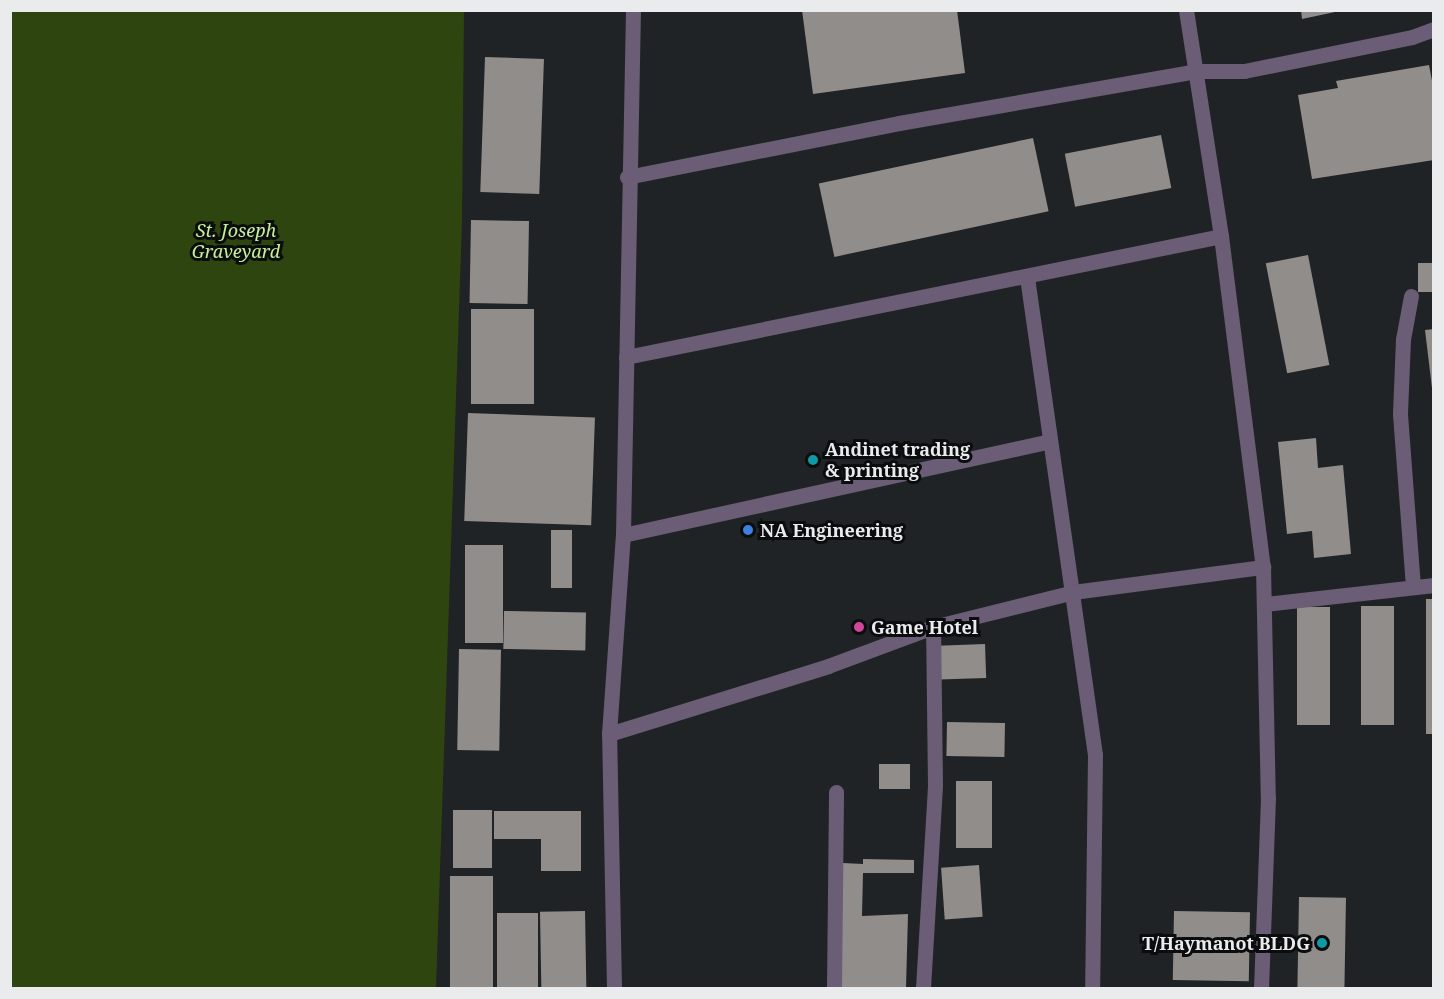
<!DOCTYPE html>
<html>
<head>
<meta charset="utf-8">
<style>
  body { margin:0 }
  #map { position:relative; width:1444px; height:999px; overflow:hidden; background:#202325; font-family:"Noto Serif",serif }
  div>[style] { position:absolute }
  .green>* { inset:0; background:#2e450f }
  .building>* { inset:0; background:#918d8b; transform-origin:0 0 }
  .minor>* { height:15px; margin:-7.5px; padding:0 7.5px; transform-origin:7.5px; border-radius:7.5px; background:#6a5d75 }
  .dots>* { width:16px; height:16px; translate:-50% -50%; box-sizing:border-box; border:3px solid #0b0c0d; border-radius:50% }
  span { translate:-50% -50%; white-space:nowrap; text-align:center; line-height:1.15; -webkit-text-stroke:6px #0b0c0d; paint-order:stroke }
  .park-label { font-size:18px; color:#c5ef98; font-style:italic }
  .poi-label { font-size:18px; color:#e9ebed; font-weight:700 }
  .left { translate:0 -50%; text-align:left }
  .right { translate:-100% -50%; text-align:right }
  .frame { position:absolute; inset:0; border:12px solid #e9ebed; pointer-events:none }
</style>
</head>
<body>
<div id="map">
  <div class="green">
    <div style="clip-path:polygon(10px 11px,464px 11px,462px 221px,436px 988px,11px 988px)"></div>
  </div>
  <div class="building">
    <div style="clip-path:polygon(802px 10px,957px 10px,965px 73px,813px 94px)"></div>
    <div style="clip-path:polygon(1301px 10px,1335px 10px,1335px 12px,1302px 19px)"></div>
    <div style="left:485px;top:57px;width:59px;height:135px;rotate:2deg"></div>
    <div style="clip-path:polygon(1429px 65px,1434px 91px,1434px 160px,1312px 179px,1298px 95px,1338px 88px,1336px 81px)"></div>
    <div style="left:1161px;top:135px;width:54px;height:98px;rotate:79deg"></div>
    <div style="left:1033px;top:138px;width:75px;height:219px;rotate:78deg"></div>
    <div style="left:471px;top:220px;width:58px;height:83px;rotate:1deg"></div>
    <div style="left:1308px;top:255px;width:112px;height:43px;rotate:79deg"></div>
    <div style="left:1434px;top:263px;width:29px;height:16px;rotate:90deg"></div>
    <div style="left:471px;top:309px;width:63px;height:95px"></div>
    <div style="clip-path:polygon(1434px 329px,1434px 387px,1432px 388px,1425px 330px)"></div>
    <div style="left:468px;top:413px;width:127px;height:108px;rotate:2deg"></div>
    <div style="clip-path:polygon(1316px 438px,1318px 468px,1343px 465px,1351px 554px,1314px 558px,1312px 531px,1287px 534px,1278px 442px)"></div>
    <div style="left:551px;top:530px;width:21px;height:58px"></div>
    <div style="left:465px;top:545px;width:38px;height:98px"></div>
    <div style="left:1426px;top:599px;width:8px;height:135px"></div>
    <div style="left:1394px;top:606px;width:119px;height:33px;rotate:90deg"></div>
    <div style="left:1297px;top:607px;width:33px;height:118px"></div>
    <div style="left:504px;top:611px;width:82px;height:38px;rotate:1deg"></div>
    <div style="left:985px;top:644px;width:34px;height:47px;rotate:88deg"></div>
    <div style="left:459px;top:649px;width:42px;height:101px;rotate:1deg"></div>
    <div style="left:947px;top:722px;width:58px;height:34px;rotate:1deg"></div>
    <div style="left:879px;top:764px;width:31px;height:25px"></div>
    <div style="left:956px;top:781px;width:36px;height:67px"></div>
    <div style="left:453px;top:810px;width:39px;height:58px"></div>
    <div style="clip-path:polygon(494px 811px,581px 811px,581px 871px,541px 871px,541px 839px,494px 839px)"></div>
    <div style="clip-path:polygon(863px 859px,914px 860px,914px 873px,863px 873px,862px 916px,908px 914px,906px 988px,839px 988px,843px 863px,863px 864px)"></div>
    <div style="left:979px;top:865px;width:52px;height:38px;rotate:86deg"></div>
    <div style="left:450px;top:876px;width:43px;height:112px"></div>
    <div style="left:1299px;top:897px;width:47px;height:91px;rotate:1deg"></div>
    <div style="left:585px;top:911px;width:77px;height:45px;rotate:89deg"></div>
    <div style="left:1174px;top:911px;width:76px;height:69px;rotate:1deg"></div>
    <div style="left:497px;top:913px;width:41px;height:75px"></div>
  </div>
  <div class="minor">
    <div style="left:1186px;top:10px;width:229px;rotate:81.2deg"></div>
    <div style="left:1221px;top:236px;width:334px;rotate:82.8deg"></div>
    <div style="left:1263px;top:567px;width:231px;rotate:88.8deg"></div>
    <div style="left:1268px;top:798px;width:190px;rotate:92.1deg"></div>
    <div style="left:627px;top:177px;width:277px;rotate:-11.2deg"></div>
    <div style="left:899px;top:123px;width:303px;rotate:-9.9deg"></div>
    <div style="left:1197px;top:71px;width:47px"></div>
    <div style="left:1244px;top:71px;width:171px;rotate:-11.4deg"></div>
    <div style="left:1412px;top:37px;width:23px;rotate:-20deg"></div>
    <div style="left:1027px;top:277px;width:483px;rotate:81.9deg"></div>
    <div style="left:1095px;top:755px;width:233px;rotate:90.7deg"></div>
    <div style="left:1411px;top:296px;width:44px;rotate:100.5deg"></div>
    <div style="left:1403px;top:339px;width:75px;rotate:92.3deg"></div>
    <div style="left:1400px;top:414px;width:173px;rotate:85.7deg"></div>
    <div style="left:626px;top:357px;width:607px;rotate:-11.49deg"></div>
    <div style="left:623px;top:535px;width:436px;rotate:-12.4deg"></div>
    <div style="left:1265px;top:604px;width:170px;rotate:-6.4deg"></div>
    <div style="left:609px;top:734px;width:229px;rotate:-17.2deg"></div>
    <div style="left:828px;top:666px;width:112px;rotate:-20.4deg"></div>
    <div style="left:933px;top:627px;width:144px;rotate:-14deg"></div>
    <div style="left:1073px;top:592px;width:192px;rotate:-7.5deg"></div>
    <div style="left:614px;top:988px;width:254px;rotate:-91.1deg"></div>
    <div style="left:609px;top:734px;width:199px;rotate:-86deg"></div>
    <div style="left:623px;top:535px;width:525px;rotate:-88.91deg"></div>
    <div style="left:834px;top:988px;width:196px;rotate:-89.4deg"></div>
    <div style="left:923px;top:988px;width:203px;rotate:-86.6deg"></div>
    <div style="left:935px;top:785px;width:158px;rotate:-90.7deg"></div>
  </div>
  <div class="dots">
    <div style="left:813px;top:460px;background:#0f9aa8"></div>
    <div style="left:748px;top:530px;background:#3f7fe0"></div>
    <div style="left:859px;top:627px;background:#d1479c"></div>
    <div style="left:1322px;top:943px;background:#0f9aa8"></div>
  </div>
  <div class="park-label">
    <span style="left:236px;top:241px">St. Joseph<br>Graveyard</span>
  </div>
  <div class="poi-label">
    <span class="left" style="left:825px;top:460px">Andinet trading<br>&amp; printing</span>
    <span class="left" style="left:760px;top:530px">NA Engineering</span>
    <span class="left" style="left:871px;top:627px">Game Hotel</span>
    <span class="right" style="left:1310px;top:943px">T/Haymanot BLDG</span>
  </div>
  <div class="frame"></div>
</div>
</body>
</html>
